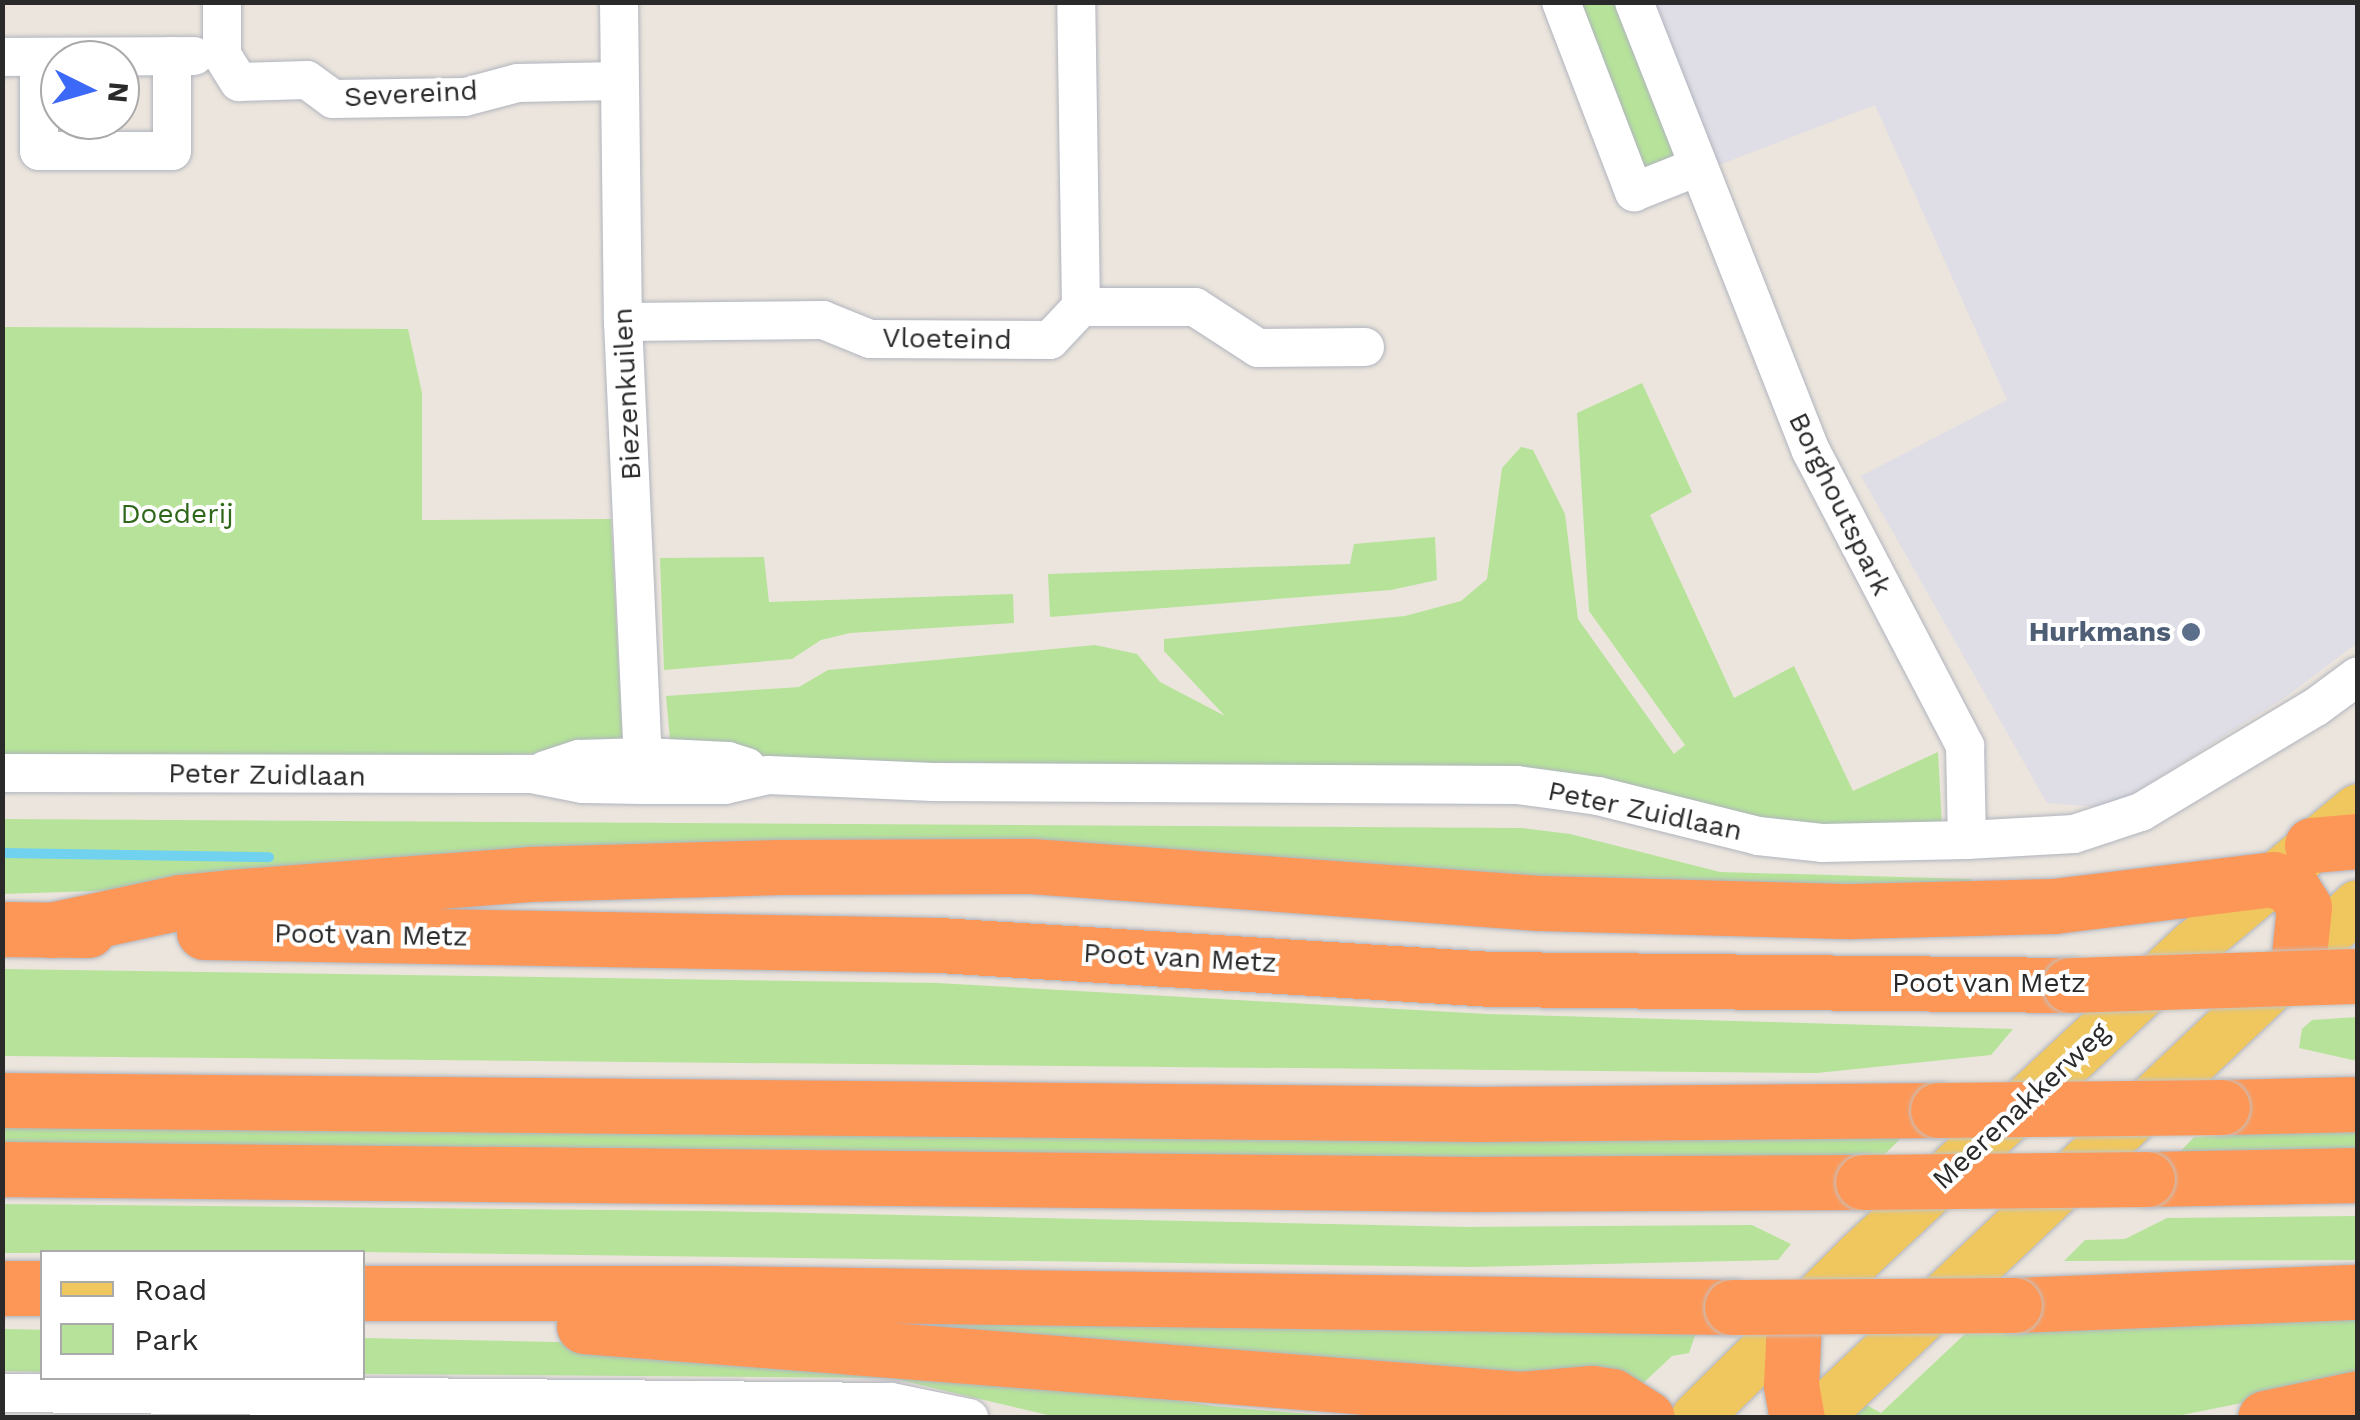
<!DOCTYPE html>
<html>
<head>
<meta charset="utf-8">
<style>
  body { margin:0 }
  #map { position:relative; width:2360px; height:1420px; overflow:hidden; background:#ece5dd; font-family:"Work Sans",sans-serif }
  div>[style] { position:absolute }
  .industrial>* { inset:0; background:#dfdde5 }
  .green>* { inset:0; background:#b6e399; transform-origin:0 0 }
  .stream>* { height:10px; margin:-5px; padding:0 5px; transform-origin:5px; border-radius:5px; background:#70d2ee }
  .roads { filter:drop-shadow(0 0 2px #b0b4be) drop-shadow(0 0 2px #b0b4be) }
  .minor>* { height:38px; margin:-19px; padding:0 19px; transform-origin:19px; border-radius:19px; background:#fff }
  .major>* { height:50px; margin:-25px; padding:0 25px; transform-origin:25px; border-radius:25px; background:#f0c75e }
  .highway>* { height:55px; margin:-27.5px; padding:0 27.5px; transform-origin:27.5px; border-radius:27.5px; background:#fd9757 }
  .bridges { filter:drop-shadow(0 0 2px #c3c3c3) drop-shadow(0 0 2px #c3c3c3) }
  .highway-bridge>* { height:55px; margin:-27.5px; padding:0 27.5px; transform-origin:27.5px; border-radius:27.5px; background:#fd9757 }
  .dots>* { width:28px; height:28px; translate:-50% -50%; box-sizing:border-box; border:5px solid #fff; border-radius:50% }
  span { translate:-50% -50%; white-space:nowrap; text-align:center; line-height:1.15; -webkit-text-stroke:8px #fff; paint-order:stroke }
  .street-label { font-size:28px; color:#2a2a2a }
  .park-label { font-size:28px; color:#2e671a }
  .service-label { font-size:28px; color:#4e5e75; font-weight:700 }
  .right { translate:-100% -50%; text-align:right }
  .frame { position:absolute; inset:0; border:5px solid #2a2a2a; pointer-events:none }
  .legend { position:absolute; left:40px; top:1250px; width:325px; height:130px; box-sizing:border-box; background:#fff; border:2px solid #aaa; margin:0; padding:12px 18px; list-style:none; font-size:30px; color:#2a2a2a }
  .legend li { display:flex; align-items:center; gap:20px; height:50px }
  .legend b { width:50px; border:2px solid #aaa }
  .north { position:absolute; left:40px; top:40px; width:100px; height:100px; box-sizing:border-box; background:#fff; border:2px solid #aaa; border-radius:50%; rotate:95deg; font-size:28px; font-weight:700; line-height:40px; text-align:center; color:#2a2a2a }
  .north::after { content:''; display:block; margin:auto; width:35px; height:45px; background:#3d69f9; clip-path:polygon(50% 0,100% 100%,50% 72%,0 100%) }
</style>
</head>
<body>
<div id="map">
  <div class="industrial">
    <div style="clip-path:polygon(1652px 3px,2357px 3px,2357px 643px,2287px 696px,2110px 808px,2047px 803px,1861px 476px,2007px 400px,1875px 105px,1719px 165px)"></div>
  </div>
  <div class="green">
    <div style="clip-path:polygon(1572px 3px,1615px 3px,1674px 155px,1665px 169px,1638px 170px)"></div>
    <div style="clip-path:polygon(3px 327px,408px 329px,422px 393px,422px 520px,611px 519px,623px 751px,328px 760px,3px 759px)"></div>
    <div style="clip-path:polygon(1642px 383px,1692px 492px,1650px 515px,1734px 698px,1794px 666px,1853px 791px,1938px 752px,1942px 826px,1799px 826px,1728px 816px,671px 750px,666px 696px,799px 687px,828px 670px,1095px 645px,1137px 654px,1160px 682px,1225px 716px,1164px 651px,1164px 639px,1405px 616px,1461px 601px,1487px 579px,1502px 468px,1521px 447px,1533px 450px,1565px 514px,1578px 619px,1674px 754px,1685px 745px,1589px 611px,1577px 413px)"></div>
    <div style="clip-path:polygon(1435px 537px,1437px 580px,1391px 590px,1050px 617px,1048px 574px,1350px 564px,1354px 544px)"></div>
    <div style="clip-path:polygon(764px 557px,769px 602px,1013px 594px,1014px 623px,850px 633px,821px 640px,792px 659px,664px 670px,660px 558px)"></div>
    <div style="clip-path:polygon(3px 819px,1523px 828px,1570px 834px,1720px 872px,1971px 879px,1976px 887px,279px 885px,3px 894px)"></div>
    <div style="clip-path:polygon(3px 969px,937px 983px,1487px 1014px,2013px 1029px,1991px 1055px,1817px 1073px,3px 1056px)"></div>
    <div style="clip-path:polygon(2357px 1017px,2357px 1061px,2299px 1048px,2302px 1029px,2312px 1020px)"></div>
    <div style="clip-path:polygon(3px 1118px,1907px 1132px,1876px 1163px,3px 1144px)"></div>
    <div style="clip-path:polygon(2357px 1126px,2357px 1154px,2178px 1154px,2194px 1137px)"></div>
    <div style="clip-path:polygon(3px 1204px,709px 1211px,1468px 1227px,1752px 1225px,1791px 1244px,1778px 1260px,1470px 1267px,362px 1252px,3px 1253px)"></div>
    <div style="clip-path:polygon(2357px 1216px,2357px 1260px,2064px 1261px,2085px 1240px,2125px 1239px,2167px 1218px)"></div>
    <div style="clip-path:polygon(916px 1313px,1696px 1333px,1689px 1353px,1672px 1356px,1637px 1389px,705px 1322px)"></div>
    <div style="clip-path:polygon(2357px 1315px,2357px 1380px,2172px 1417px,1844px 1418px,1863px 1403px,1881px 1413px,1966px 1333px,2242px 1325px,2259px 1318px)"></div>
    <div style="left:3px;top:1329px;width:39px;height:42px;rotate:1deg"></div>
    <div style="clip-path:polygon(363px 1338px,706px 1345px,1059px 1382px,1213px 1406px,1345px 1417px,1056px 1417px,891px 1378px,363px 1374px)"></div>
  </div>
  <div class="stream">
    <div style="left:2px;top:853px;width:267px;rotate:0.9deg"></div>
  </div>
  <div class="roads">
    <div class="minor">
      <div style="left:222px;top:2px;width:53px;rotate:90deg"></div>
      <div style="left:222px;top:55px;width:32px;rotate:58deg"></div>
      <div style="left:239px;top:82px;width:68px;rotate:-1.7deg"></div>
      <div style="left:307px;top:80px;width:32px;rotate:36deg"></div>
      <div style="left:333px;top:99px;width:132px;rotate:-0.9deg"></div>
      <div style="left:465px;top:97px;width:55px;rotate:-14.8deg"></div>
      <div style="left:518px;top:83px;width:101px;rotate:-1.1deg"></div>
      <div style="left:619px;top:2px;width:320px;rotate:89.3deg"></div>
      <div style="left:623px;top:322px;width:463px;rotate:87.4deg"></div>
      <div style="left:1561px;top:2px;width:204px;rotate:69deg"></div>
      <div style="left:1634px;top:192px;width:68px;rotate:-21.6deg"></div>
      <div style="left:1634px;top:2px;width:483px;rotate:68.5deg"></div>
      <div style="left:1811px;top:451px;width:333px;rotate:62.4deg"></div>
      <div style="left:1965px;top:746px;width:94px;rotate:88.8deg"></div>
      <div style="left:2px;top:57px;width:192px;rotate:-0.3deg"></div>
      <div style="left:39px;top:57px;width:94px;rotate:90deg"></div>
      <div style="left:39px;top:151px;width:133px"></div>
      <div style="left:172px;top:151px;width:95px;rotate:-90deg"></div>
      <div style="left:1081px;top:307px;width:114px"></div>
      <div style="left:1195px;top:307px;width:75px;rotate:33.1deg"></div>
      <div style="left:1258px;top:348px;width:107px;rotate:-0.5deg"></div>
      <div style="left:623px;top:322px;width:200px;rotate:-0.6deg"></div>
      <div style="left:823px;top:320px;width:51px;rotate:22deg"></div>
      <div style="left:870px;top:339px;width:180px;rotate:0.3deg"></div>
      <div style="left:1050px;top:340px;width:45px;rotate:-46.8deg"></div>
      <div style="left:1081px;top:307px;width:305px;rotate:-90.9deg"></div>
      <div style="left:545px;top:770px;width:36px;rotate:-18deg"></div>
      <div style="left:579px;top:759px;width:65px;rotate:-1.8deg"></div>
      <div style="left:644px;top:757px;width:84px;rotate:2.7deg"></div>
      <div style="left:728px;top:761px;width:20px;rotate:18deg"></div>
      <div style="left:2px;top:773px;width:530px;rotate:0.11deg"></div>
      <div style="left:532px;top:774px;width:52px;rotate:11.1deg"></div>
      <div style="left:583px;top:784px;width:61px;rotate:0.9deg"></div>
      <div style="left:644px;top:785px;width:81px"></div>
      <div style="left:725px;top:785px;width:44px;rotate:-13.1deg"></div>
      <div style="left:768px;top:775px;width:165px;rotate:2.4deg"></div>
      <div style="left:933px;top:782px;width:584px;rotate:0.29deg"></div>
      <div style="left:1517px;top:785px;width:82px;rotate:7.7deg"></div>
      <div style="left:1598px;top:796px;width:165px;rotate:14deg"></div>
      <div style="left:1758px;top:836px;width:64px;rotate:6.2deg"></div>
      <div style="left:1822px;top:843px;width:145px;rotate:-1.2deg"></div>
      <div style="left:1967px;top:840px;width:107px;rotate:-3.2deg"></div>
      <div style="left:2074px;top:834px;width:71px;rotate:-18.2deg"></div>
      <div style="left:2141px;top:812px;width:204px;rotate:-31deg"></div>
      <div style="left:2316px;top:707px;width:52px;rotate:-36.4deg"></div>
      <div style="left:2px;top:1393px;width:889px;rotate:0.58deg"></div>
      <div style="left:891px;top:1402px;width:80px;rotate:11.6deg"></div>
    </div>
    <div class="major">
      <div style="left:1696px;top:1418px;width:229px;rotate:-44.6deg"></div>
      <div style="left:1859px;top:1257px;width:456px;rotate:-43deg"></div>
      <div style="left:2193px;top:946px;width:214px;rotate:-39.7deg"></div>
      <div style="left:1816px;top:1418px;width:746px;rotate:-43.43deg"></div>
    </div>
    <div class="highway">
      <div style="left:2312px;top:845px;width:46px;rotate:-5deg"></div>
      <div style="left:2px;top:929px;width:86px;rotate:0.7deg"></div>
      <div style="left:51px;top:930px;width:132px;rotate:-12.2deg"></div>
      <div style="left:180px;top:902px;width:51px;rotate:-5.6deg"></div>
      <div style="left:231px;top:897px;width:299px;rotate:-4.4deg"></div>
      <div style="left:529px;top:874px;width:251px;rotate:-1.6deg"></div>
      <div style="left:780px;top:867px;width:251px;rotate:-0.2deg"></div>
      <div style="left:1031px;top:866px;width:510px;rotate:4.16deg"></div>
      <div style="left:1540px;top:903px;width:312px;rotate:1.5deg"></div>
      <div style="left:1852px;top:911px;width:202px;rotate:-1.4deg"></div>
      <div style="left:2054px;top:906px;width:221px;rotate:-7deg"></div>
      <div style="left:2273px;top:879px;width:21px;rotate:25deg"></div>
      <div style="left:2292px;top:888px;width:22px;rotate:58deg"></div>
      <div style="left:2304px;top:907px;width:58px;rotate:95.9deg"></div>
      <div style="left:204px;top:932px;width:735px;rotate:1.01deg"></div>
      <div style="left:939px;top:945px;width:553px;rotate:3.52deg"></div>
      <div style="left:1491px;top:979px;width:579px;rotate:0.59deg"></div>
      <div style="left:2px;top:1100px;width:1478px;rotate:0.54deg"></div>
      <div style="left:1480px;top:1114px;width:458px;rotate:-0.5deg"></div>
      <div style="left:2222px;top:1107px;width:136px;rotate:-1.3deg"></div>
      <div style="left:2px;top:1169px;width:1473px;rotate:0.58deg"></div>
      <div style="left:1475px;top:1184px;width:388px;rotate:-0.3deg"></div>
      <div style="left:2147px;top:1179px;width:211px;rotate:-1.1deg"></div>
      <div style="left:2px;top:1288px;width:40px"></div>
      <div style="left:362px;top:1293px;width:347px"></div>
      <div style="left:709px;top:1293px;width:1023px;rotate:0.78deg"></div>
      <div style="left:2014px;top:1305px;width:344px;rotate:-2.2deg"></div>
      <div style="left:1794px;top:1320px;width:65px;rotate:92.6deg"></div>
      <div style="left:1791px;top:1385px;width:34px;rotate:80deg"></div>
      <div style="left:584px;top:1326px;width:939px;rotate:4.46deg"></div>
      <div style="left:1520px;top:1399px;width:72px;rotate:-4.8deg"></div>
      <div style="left:1592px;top:1393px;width:20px;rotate:9deg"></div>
      <div style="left:1612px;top:1396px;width:41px;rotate:32.2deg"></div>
      <div style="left:2265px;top:1418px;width:95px;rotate:-12.1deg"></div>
    </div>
  </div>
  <div class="bridges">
    <div class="highway-bridge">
      <div style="left:2070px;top:985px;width:288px;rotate:-1.8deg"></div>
      <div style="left:1938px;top:1110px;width:284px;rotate:-0.6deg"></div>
      <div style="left:1863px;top:1182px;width:284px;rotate:-0.6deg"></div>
      <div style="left:1732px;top:1307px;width:282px;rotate:-0.4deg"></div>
    </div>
  </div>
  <div class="dots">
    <div style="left:2191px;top:632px;background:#5c6f8a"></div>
  </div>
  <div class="street-label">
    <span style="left:411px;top:94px;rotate:-3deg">Severeind</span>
    <span style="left:947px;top:339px;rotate:1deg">Vloeteind</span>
    <span style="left:627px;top:394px;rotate:-93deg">Biezenkuilen</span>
    <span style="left:1840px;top:504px;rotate:64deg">Borghoutspark</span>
    <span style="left:267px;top:775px;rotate:1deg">Peter Zuidlaan</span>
    <span style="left:1645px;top:811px;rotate:12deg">Peter Zuidlaan</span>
    <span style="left:371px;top:935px;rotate:1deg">Poot van Metz</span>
    <span style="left:1180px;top:958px;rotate:3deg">Poot van Metz</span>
    <span style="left:1989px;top:983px">Poot van Metz</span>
    <span style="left:2021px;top:1106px;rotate:-43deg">Meerenakkerweg</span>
  </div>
  <div class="park-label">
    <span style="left:177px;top:514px">Doederij</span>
  </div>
  <div class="service-label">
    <span class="right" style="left:2171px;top:632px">Hurkmans</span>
  </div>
  <div class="frame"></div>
  <ul class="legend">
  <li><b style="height:12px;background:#f0c75e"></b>Road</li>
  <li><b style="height:28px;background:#b6e399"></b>Park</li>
  </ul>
  <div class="north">N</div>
</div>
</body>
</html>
